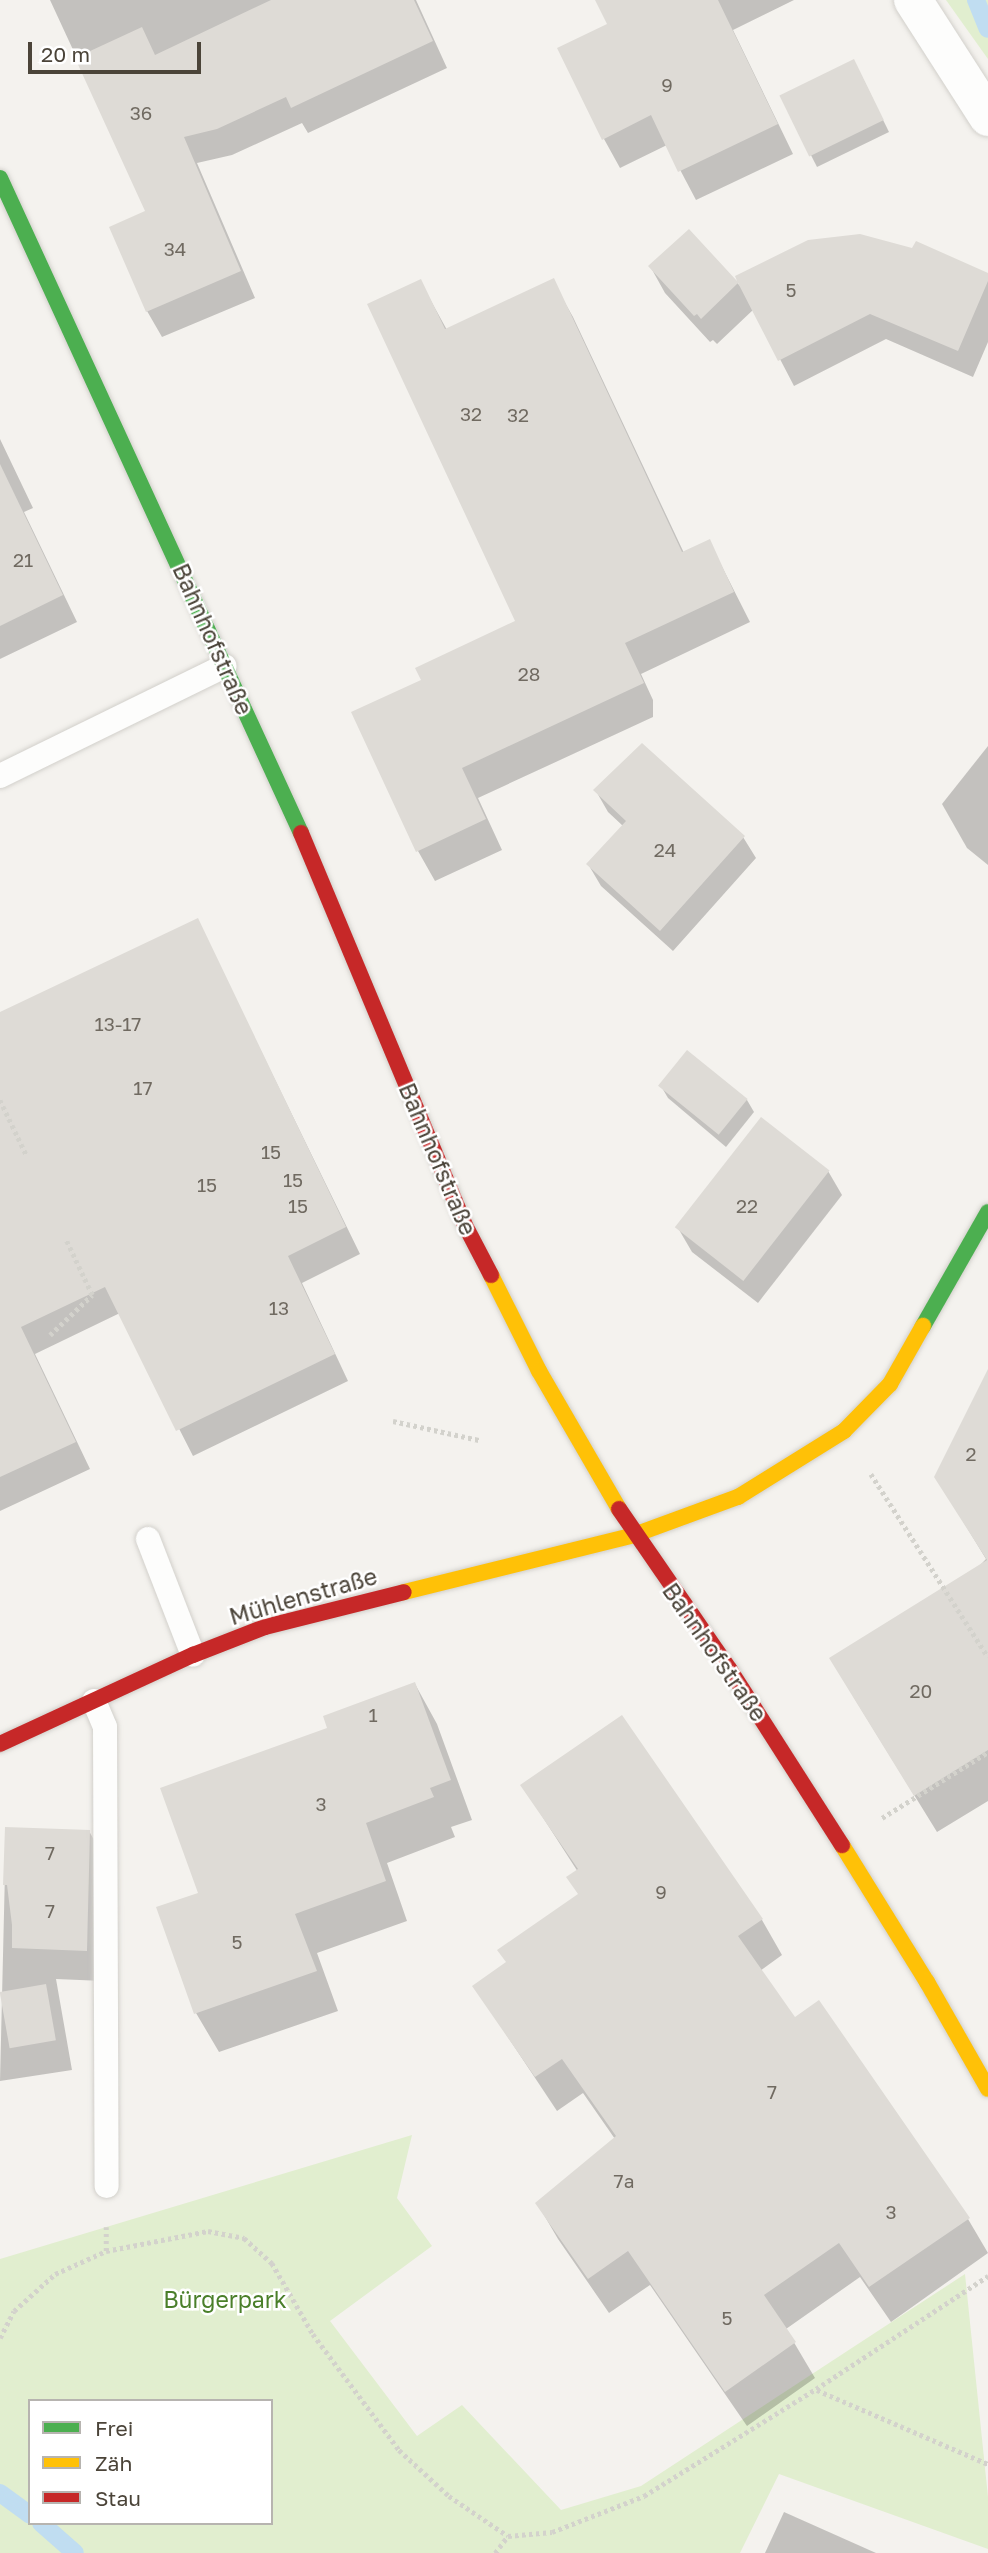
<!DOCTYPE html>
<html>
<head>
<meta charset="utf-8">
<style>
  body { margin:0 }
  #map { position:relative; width:988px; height:2553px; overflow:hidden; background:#f4f2ee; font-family:"Golos Text",sans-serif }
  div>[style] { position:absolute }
  .green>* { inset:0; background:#e1eecf }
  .shadow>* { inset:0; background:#0003 }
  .stream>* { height:18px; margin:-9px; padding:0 9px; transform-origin:9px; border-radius:9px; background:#c0ddf1 }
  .building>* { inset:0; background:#dedbd6; transform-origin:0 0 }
  .path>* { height:4.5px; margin-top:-2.25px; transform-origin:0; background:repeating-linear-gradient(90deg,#d3d2cc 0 3.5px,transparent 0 7px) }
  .roads { filter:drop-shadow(0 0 2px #d2d0cb) drop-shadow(0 0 2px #d2d0cb) }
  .lane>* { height:24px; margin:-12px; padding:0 12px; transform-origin:12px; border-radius:12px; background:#fdfdfc }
  .street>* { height:38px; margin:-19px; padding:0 19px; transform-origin:19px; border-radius:19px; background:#fdfdfc }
  .fast>* { height:16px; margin:-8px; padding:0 8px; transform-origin:8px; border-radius:8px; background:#4caf50 }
  .slow>* { height:16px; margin:-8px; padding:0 8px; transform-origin:8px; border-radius:8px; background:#ffc107 }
  .jam>* { height:16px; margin:-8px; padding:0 8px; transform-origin:8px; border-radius:8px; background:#c62828 }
  span { translate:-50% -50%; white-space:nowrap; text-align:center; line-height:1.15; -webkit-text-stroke:5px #fff; paint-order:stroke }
  .number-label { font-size:19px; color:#706a61 }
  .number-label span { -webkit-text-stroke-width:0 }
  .street-label { font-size:23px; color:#4b4439 }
  .park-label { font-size:23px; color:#4a7f2a }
  .legend { position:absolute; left:28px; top:2399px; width:245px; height:126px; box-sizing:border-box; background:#fff; border:2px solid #b7b4b0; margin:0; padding:9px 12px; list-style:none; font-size:21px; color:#4b4439 }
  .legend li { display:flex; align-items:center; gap:14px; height:35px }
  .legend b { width:35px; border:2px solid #b7b4b0 }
  .scale { position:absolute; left:28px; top:42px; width:173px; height:32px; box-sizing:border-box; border:4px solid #4b4439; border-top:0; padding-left:9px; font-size:21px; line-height:24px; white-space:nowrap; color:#4b4439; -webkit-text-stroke:5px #fff; paint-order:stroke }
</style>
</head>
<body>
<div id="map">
  <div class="green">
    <div style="clip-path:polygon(946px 0,988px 0,988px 59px)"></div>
    <div style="clip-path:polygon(evenodd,412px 2135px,397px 2198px,432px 2246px,330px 2321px,417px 2436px,462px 2405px,561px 2510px,641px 2486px,965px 2274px,988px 2497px,988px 2549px,779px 2474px,740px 2553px,0 2553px,0 2259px,412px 2135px,30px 2401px,271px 2401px,271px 2523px,30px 2523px,30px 2401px)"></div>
  </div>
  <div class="shadow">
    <div style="clip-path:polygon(50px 0,416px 0,447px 68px,308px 133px,302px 123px,232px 155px,197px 163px,255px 298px,162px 337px,147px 311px,148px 212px)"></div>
    <div style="clip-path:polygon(598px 0,794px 0,733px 30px,793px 154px,696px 200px,667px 145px,620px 168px,604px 139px,609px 25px)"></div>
    <div style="clip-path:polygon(860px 73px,889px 132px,817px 167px,781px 96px)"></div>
    <div style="clip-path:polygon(689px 231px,742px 288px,988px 275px,988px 342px,973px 377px,886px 339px,794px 386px,754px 309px,717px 344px,713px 340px,710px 342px,665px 293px,650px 266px)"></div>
    <div style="clip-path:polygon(420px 281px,447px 330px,556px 287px,573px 317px,684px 553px,709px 541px,750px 622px,641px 674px,653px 700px,653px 717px,478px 798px,502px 850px,435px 881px,418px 851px,424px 680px,517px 622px)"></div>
    <div style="clip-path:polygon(0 439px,33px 508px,24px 512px,77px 622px,0 659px)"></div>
    <div style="clip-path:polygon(988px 746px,988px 865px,967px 848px,942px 804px)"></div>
    <div style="clip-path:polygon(596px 791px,743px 837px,756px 858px,673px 951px,601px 886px,588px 864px,623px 826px,608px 812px)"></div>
    <div style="clip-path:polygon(197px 920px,360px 1254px,302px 1283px,348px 1381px,193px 1456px,120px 1313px,35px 1354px,90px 1469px,0 1511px,0 1033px)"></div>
    <div style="clip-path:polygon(661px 1086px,747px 1100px,754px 1112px,726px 1147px,668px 1098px)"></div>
    <div style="clip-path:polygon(828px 1171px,842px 1195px,758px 1303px,692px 1252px,678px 1228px)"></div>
    <div style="clip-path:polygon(988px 1383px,988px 1801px,937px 1832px,853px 1696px,986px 1559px,936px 1477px)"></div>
    <div style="clip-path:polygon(415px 1684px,437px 1724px,472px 1820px,451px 1827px,455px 1837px,387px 1863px,407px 1921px,317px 1953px,338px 2011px,219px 2052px,196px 2013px,200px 1894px,330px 1729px)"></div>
    <div style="clip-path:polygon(621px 1717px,762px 1920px,782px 1955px,760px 1971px,794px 2020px,968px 2219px,988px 2253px,891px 2322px,860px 2277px,786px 2329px,815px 2378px,747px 2426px,650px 2285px,609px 2313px,558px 2239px,537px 2203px,615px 2139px,583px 2093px,557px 2111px,474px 1986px,507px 1964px,579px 1896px,578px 1872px,522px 1785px)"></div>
    <div style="clip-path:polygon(6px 1829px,89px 1831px,106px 1861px,103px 1981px,56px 1979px,72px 2070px,0 2081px)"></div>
    <div style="clip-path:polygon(784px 2512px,876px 2553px,765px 2553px)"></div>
  </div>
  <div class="stream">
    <div style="left:976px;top:0;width:31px;rotate:68deg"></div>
    <div style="left:0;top:2493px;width:37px;rotate:36deg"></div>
    <div style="left:41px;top:2523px;width:45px;rotate:41.4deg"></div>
  </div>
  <div class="building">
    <div style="clip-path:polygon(271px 0,414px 0,433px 41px,291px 108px,286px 97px,217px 129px,184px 137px,241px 271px,146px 312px,109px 227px,145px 211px,75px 58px,142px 27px,155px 55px)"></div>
    <div style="clip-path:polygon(595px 0,718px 0,778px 124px,678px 172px,651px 115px,602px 140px,557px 48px,607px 24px)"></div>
    <div style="left:854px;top:59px;width:68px;height:83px;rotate:64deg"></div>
    <div style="clip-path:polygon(689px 229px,737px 281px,735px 276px,808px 240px,860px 234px,912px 248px,916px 241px,988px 273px,988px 281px,958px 351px,870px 314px,778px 361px,738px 283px,701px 319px,697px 314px,694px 316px,648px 266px)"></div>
    <div style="clip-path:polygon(554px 278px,682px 552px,710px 539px,734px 592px,625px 643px,644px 683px,462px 768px,486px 819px,416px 852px,351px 712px,421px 680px,415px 668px,515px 621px,367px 304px,421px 279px,445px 329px)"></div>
    <div style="clip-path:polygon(0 464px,63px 595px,0 626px)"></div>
    <div style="clip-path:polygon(642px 743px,745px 836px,660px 931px,586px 864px,626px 821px,593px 790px)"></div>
    <div style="clip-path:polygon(198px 918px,346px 1227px,288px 1256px,335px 1354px,176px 1431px,105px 1287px,21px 1327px,76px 1442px,0 1477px,0 1012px)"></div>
    <div style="left:687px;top:1050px;width:78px;height:46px;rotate:39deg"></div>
    <div style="left:761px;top:1117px;width:87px;height:140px;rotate:38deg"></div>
    <div style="clip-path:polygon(988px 1369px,988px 1750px,914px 1796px,829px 1658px,987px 1560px,934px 1477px)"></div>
    <div style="clip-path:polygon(415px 1682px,451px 1780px,430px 1788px,434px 1797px,366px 1823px,386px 1881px,295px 1914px,317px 1971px,194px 2014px,156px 1907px,198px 1893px,160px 1788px,327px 1728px,323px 1716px)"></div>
    <div style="clip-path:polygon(622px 1715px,763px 1919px,738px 1936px,795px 2017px,819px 2000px,970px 2218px,869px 2287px,839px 2243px,764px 2295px,796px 2342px,725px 2392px,628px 2251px,588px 2279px,535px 2203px,616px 2136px,562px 2059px,535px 2077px,472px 1986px,506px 1962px,497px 1950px,578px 1894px,566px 1877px,578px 1869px,520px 1785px)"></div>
    <div style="clip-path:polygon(5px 1827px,90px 1830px,87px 1951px,12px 1948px,12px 1925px,7px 1885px,3px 1885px)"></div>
    <div style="left:46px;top:1984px;width:57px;height:47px;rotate:80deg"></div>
  </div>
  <div class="path">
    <div style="left:0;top:1100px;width:62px;rotate:64.3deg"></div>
    <div style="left:50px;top:1335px;width:58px;rotate:-43.6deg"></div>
    <div style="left:92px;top:1295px;width:61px;rotate:-115.3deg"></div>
    <div style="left:393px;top:1421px;width:88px;rotate:12.5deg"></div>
    <div style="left:871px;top:1474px;width:217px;rotate:57.4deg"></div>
    <div style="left:882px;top:1818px;width:125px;rotate:-31.9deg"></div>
    <div style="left:106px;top:2251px;width:24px;rotate:-90deg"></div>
    <div style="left:0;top:2338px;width:30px;rotate:-63deg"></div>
    <div style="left:14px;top:2311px;width:55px;rotate:-42.1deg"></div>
    <div style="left:55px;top:2274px;width:56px;rotate:-24.3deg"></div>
    <div style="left:106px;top:2251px;width:104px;rotate:-11.1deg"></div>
    <div style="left:208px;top:2231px;width:37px;rotate:11deg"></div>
    <div style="left:244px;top:2238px;width:38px;rotate:42deg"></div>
    <div style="left:272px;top:2263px;width:82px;rotate:60deg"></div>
    <div style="left:313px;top:2334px;width:144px;rotate:53.4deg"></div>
    <div style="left:399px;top:2450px;width:68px;rotate:42.6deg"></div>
    <div style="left:449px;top:2496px;width:71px;rotate:34.1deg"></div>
    <div style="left:508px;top:2536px;width:44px;rotate:-5.2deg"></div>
    <div style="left:552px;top:2532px;width:99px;rotate:-21.4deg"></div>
    <div style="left:644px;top:2496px;width:203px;rotate:-31.9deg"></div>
    <div style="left:816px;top:2389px;width:206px;rotate:-33.3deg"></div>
    <div style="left:817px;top:2390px;width:186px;rotate:23.4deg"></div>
    <div style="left:495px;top:2553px;width:21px;rotate:-53deg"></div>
  </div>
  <div class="roads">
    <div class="lane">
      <div style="left:0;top:776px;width:250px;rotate:-26.1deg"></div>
      <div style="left:148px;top:1539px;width:124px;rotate:68.8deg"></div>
      <div style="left:94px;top:1701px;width:28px;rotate:67deg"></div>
      <div style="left:105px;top:1727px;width:459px;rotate:89.8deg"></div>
    </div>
    <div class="street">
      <div style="left:913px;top:0;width:139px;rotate:57.3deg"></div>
    </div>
    <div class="fast">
      <div style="left:0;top:178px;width:721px;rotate:65.32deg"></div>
      <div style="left:923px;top:1326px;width:131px;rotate:-60.3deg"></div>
    </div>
    <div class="slow">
      <div style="left:491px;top:1275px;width:107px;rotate:63.4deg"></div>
      <div style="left:539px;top:1371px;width:160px;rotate:59.9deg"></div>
      <div style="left:404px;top:1592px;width:237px;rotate:-13.9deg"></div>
      <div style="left:634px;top:1535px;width:111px;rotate:-20.1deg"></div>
      <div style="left:738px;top:1497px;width:125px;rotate:-31.9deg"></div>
      <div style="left:844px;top:1431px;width:66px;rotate:-45.6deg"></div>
      <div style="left:890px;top:1384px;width:67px;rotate:-60.4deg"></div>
      <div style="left:842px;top:1845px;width:161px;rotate:58.2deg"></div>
      <div style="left:927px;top:1982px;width:123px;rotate:60.3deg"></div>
    </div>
    <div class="jam">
      <div style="left:301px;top:833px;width:429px;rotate:67.3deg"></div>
      <div style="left:467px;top:1229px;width:52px;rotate:62.4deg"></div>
      <div style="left:619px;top:1509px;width:196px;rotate:55.4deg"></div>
      <div style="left:730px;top:1670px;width:208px;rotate:57.4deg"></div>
      <div style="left:0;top:1744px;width:213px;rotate:-24.8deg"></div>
      <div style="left:193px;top:1655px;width:77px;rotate:-21.3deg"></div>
      <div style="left:265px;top:1627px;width:143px;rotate:-14.1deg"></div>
    </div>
  </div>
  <div class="number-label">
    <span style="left:667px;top:85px">9</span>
    <span style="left:141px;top:113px">36</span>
    <span style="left:175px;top:249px">34</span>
    <span style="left:791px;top:290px">5</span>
    <span style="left:471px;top:414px">32</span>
    <span style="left:518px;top:415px">32</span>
    <span style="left:23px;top:560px">21</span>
    <span style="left:529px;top:674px">28</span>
    <span style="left:665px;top:850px">24</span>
    <span style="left:118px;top:1024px">13-17</span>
    <span style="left:143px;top:1088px">17</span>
    <span style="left:271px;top:1152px">15</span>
    <span style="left:293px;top:1180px">15</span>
    <span style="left:207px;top:1185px">15</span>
    <span style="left:298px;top:1206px">15</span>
    <span style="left:747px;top:1206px">22</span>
    <span style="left:279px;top:1308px">13</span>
    <span style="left:971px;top:1454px">2</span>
    <span style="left:921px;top:1691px">20</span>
    <span style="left:373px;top:1715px">1</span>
    <span style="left:321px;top:1804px">3</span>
    <span style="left:50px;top:1853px">7</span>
    <span style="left:661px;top:1892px">9</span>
    <span style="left:50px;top:1911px">7</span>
    <span style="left:237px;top:1942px">5</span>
    <span style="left:772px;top:2092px">7</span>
    <span style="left:624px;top:2181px">7a</span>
    <span style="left:891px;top:2212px">3</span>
    <span style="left:727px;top:2318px">5</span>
  </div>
  <div class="street-label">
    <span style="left:213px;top:639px;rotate:66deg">Bahnhofstraße</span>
    <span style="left:438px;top:1159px;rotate:67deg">Bahnhofstraße</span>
    <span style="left:303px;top:1596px;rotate:-16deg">Mühlenstraße</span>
    <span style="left:715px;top:1652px;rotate:55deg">Bahnhofstraße</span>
  </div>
  <div class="park-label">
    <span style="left:225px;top:2299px">Bürgerpark</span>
  </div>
  <ul class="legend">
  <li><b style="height:9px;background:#4caf50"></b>Frei</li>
  <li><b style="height:9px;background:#ffc107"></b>Zäh</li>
  <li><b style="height:9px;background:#c62828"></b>Stau</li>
  </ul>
  <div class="scale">20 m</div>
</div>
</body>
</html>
